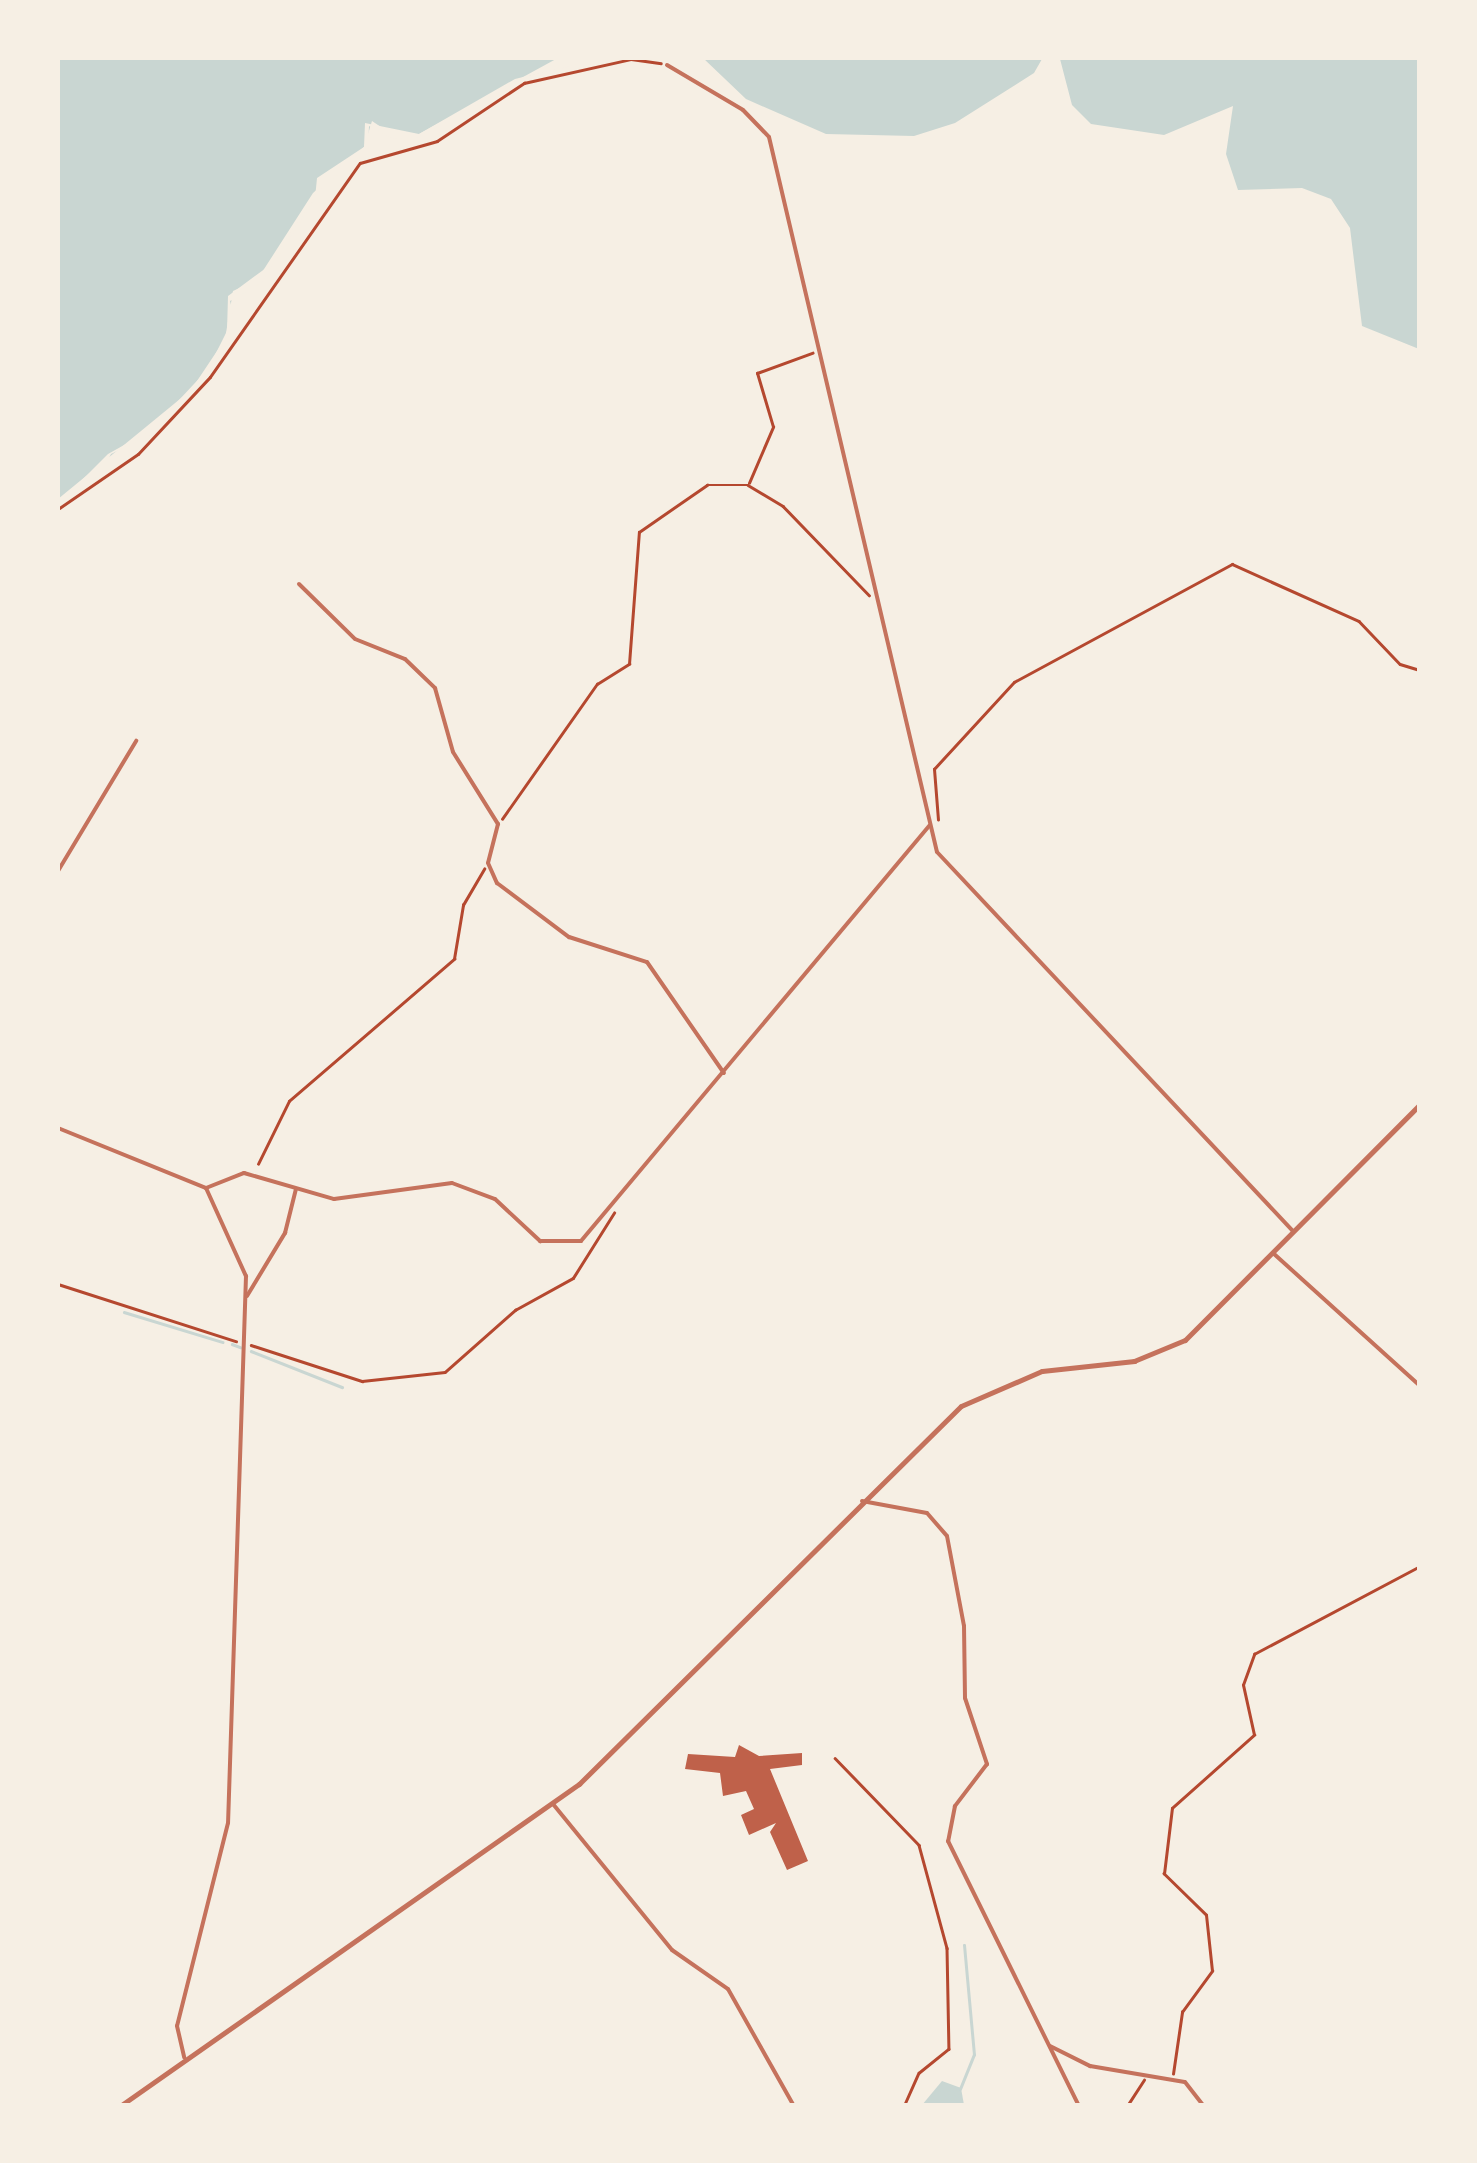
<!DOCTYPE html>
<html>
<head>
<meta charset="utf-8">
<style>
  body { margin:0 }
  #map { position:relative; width:1477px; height:2163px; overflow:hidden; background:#f6efe4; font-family:"Asap Condensed",sans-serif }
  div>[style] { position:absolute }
  .water>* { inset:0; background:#c9d6d2 }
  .pier>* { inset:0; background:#f6efe4 }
  .stream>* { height:2.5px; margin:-1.25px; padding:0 1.25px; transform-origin:1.25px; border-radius:1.25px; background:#c9d6d2 }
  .building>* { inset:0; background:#bf614a }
  .path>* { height:2.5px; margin:-1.25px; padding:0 1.25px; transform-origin:1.25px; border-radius:1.25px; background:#b5482f }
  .minor>* { height:4px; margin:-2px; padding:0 2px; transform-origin:2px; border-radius:2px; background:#c5725c }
  .tertiary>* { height:5px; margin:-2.5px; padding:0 2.5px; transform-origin:2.5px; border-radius:2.5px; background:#c5725c }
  span { translate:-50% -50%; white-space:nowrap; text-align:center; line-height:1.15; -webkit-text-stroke:8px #f6efe4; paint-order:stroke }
  .frame { position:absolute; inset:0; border:60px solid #f6efe4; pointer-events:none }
</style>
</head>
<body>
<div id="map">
  <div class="water">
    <div style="clip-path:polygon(58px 58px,600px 58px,515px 79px,419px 134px,393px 135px,372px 121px,364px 147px,313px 193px,257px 280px,233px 291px,225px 339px,191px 390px,58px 499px)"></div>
    <div style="clip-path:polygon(703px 58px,1419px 58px,1419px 349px,1362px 326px,1350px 228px,1331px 199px,1302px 188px,1238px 190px,1226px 154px,1233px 106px,1164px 135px,1091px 124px,1072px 105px,1060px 59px,1042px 59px,1034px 73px,955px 123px,914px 136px,826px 134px,746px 99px)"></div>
    <div style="clip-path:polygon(942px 2081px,961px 2088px,964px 2105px,922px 2105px)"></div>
  </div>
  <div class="pier">
    <div style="clip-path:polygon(605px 58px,529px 76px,419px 137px,394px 139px,369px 126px,368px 150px,323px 187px,261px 283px,230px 301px,233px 313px,225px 348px,204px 380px,154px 433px,111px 454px,101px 474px,58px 504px,108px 454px,151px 430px,208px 369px,227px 331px,228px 296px,266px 268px,315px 198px,317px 178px,364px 147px,365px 123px,419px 134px,556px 59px)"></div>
  </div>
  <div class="stream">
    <div style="left:124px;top:1312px;width:103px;rotate:16.9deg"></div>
    <div style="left:232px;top:1344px;width:9px;rotate:21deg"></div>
    <div style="left:251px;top:1351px;width:98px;rotate:21.6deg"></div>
    <div style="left:960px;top:2089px;width:37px;rotate:-68deg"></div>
    <div style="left:974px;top:2055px;width:110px;rotate:-95.2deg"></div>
  </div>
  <div class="building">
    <div style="clip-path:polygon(739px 1745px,759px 1756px,802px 1753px,802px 1765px,770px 1769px,808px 1861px,787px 1870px,770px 1832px,776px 1823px,749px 1835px,741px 1815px,754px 1809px,746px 1791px,723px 1796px,720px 1773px,685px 1769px,688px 1754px,735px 1757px)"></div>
  </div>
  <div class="path">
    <div style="left:749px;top:483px;width:61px;rotate:-66.8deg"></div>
    <div style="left:773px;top:427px;width:56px;rotate:-106.5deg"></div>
    <div style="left:757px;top:373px;width:59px;rotate:-20deg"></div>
    <div style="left:58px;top:509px;width:97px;rotate:-34.5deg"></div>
    <div style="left:138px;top:454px;width:105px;rotate:-46.9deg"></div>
    <div style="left:210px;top:377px;width:261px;rotate:-55deg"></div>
    <div style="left:360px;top:163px;width:80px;rotate:-15.9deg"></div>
    <div style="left:437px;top:141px;width:105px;rotate:-33.7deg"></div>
    <div style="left:524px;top:83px;width:110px;rotate:-12.6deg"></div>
    <div style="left:631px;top:59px;width:30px;rotate:8deg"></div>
    <div style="left:502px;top:819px;width:165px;rotate:-54.9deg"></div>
    <div style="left:597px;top:684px;width:38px;rotate:-32deg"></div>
    <div style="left:629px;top:664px;width:132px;rotate:-85.7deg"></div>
    <div style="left:639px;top:532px;width:83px;rotate:-34.7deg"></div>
    <div style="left:707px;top:485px;width:41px"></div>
    <div style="left:748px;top:485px;width:41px;rotate:31deg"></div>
    <div style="left:783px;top:506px;width:124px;rotate:46deg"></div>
    <div style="left:938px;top:820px;width:51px;rotate:-94.5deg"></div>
    <div style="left:934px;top:769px;width:118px;rotate:-47.4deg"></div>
    <div style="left:1014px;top:682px;width:248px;rotate:-28.4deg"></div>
    <div style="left:1232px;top:564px;width:139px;rotate:24.2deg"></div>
    <div style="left:1359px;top:621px;width:59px;rotate:46.4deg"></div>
    <div style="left:1400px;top:664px;width:21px;rotate:17deg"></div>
    <div style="left:258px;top:1164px;width:70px;rotate:-63.8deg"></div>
    <div style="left:289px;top:1101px;width:218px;rotate:-40.7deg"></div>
    <div style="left:454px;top:959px;width:55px;rotate:-80.5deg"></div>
    <div style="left:463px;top:905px;width:42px;rotate:-59.7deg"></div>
    <div style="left:58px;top:1284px;width:187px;rotate:17.8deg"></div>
    <div style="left:251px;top:1345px;width:117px;rotate:18deg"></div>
    <div style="left:362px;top:1381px;width:83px;rotate:-6.2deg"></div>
    <div style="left:445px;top:1372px;width:94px;rotate:-41.5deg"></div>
    <div style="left:515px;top:1310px;width:66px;rotate:-28.9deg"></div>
    <div style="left:573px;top:1278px;width:77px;rotate:-57.8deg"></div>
    <div style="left:835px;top:1758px;width:121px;rotate:46deg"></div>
    <div style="left:919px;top:1845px;width:107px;rotate:74.8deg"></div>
    <div style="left:947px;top:1948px;width:101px;rotate:88.9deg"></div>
    <div style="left:949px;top:2049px;width:38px;rotate:141deg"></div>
    <div style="left:919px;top:2073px;width:36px;rotate:114deg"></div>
    <div style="left:1173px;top:2074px;width:63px;rotate:-81.7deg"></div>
    <div style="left:1182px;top:2012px;width:51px;rotate:-53.8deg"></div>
    <div style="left:1212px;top:1971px;width:56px;rotate:-96.1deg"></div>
    <div style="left:1206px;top:1915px;width:59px;rotate:-135.7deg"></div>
    <div style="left:1164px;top:1874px;width:66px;rotate:-83.1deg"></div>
    <div style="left:1172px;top:1808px;width:110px;rotate:-41.7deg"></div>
    <div style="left:1254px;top:1735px;width:51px;rotate:-102.4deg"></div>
    <div style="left:1243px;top:1685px;width:33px;rotate:-70deg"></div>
    <div style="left:1254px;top:1654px;width:188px;rotate:-27.9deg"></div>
    <div style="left:1127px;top:2106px;width:31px;rotate:-57deg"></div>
  </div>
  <div class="minor">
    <div style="left:667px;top:65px;width:88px;rotate:30.6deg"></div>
    <div style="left:743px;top:110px;width:37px;rotate:46deg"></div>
    <div style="left:769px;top:137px;width:734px;rotate:76.78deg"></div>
    <div style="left:937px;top:852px;width:519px;rotate:46.8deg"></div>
    <div style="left:299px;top:584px;width:78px;rotate:44.5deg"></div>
    <div style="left:355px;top:639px;width:54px;rotate:21.8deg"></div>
    <div style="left:405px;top:659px;width:42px;rotate:44deg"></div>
    <div style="left:435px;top:688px;width:66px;rotate:74.3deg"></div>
    <div style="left:453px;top:752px;width:85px;rotate:58deg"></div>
    <div style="left:498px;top:824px;width:40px;rotate:104.4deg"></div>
    <div style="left:488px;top:863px;width:22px;rotate:66deg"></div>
    <div style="left:497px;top:883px;width:90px;rotate:36.9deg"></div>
    <div style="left:569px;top:937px;width:82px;rotate:17.8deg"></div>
    <div style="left:647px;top:962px;width:135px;rotate:55.3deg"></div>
    <div style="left:58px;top:871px;width:152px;rotate:-59deg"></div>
    <div style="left:58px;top:929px;width:50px;rotate:90deg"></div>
    <div style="left:58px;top:1128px;width:160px;rotate:22.1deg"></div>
    <div style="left:206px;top:1188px;width:97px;rotate:65.6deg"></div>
    <div style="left:246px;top:1276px;width:547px;rotate:91.88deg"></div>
    <div style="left:228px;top:1823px;width:209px;rotate:104.1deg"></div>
    <div style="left:177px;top:2026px;width:32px;rotate:77deg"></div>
    <div style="left:206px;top:1188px;width:41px;rotate:-21.5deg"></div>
    <div style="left:244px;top:1173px;width:94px;rotate:16.1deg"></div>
    <div style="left:334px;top:1199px;width:119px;rotate:-7.7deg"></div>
    <div style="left:452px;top:1183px;width:46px;rotate:20.4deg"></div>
    <div style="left:495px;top:1199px;width:62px;rotate:43deg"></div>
    <div style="left:540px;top:1241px;width:41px"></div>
    <div style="left:581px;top:1241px;width:542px;rotate:-50.02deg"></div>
    <div style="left:1273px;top:1253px;width:198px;rotate:42.1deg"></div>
    <div style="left:247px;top:1296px;width:74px;rotate:-58.9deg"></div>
    <div style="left:285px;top:1233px;width:45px;rotate:-76deg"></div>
    <div style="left:862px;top:1501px;width:66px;rotate:10.5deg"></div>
    <div style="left:927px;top:1513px;width:30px;rotate:49deg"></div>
    <div style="left:947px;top:1536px;width:92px;rotate:79.3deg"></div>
    <div style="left:964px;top:1626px;width:72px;rotate:89.2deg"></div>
    <div style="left:965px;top:1698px;width:70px;rotate:71.6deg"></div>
    <div style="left:987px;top:1764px;width:53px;rotate:127.3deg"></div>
    <div style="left:955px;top:1806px;width:36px;rotate:101deg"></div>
    <div style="left:948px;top:1841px;width:296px;rotate:63.7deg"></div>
    <div style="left:553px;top:1804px;width:188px;rotate:50.8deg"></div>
    <div style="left:672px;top:1950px;width:68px;rotate:34.9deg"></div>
    <div style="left:728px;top:1989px;width:134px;rotate:60.6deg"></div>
    <div style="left:1050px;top:2046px;width:45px;rotate:26.6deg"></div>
    <div style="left:1090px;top:2066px;width:96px;rotate:9.6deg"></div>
    <div style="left:1185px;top:2082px;width:31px;rotate:52deg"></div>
  </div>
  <div class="tertiary">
    <div style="left:120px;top:2106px;width:561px;rotate:-35.05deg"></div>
    <div style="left:579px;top:1784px;width:537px;rotate:-44.7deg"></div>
    <div style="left:961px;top:1406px;width:88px;rotate:-23.4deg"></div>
    <div style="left:1042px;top:1371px;width:93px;rotate:-6.2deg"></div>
    <div style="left:1134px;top:1361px;width:55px;rotate:-22.4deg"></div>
    <div style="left:1185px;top:1340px;width:333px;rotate:-45.1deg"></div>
  </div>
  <div class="frame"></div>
</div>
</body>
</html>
